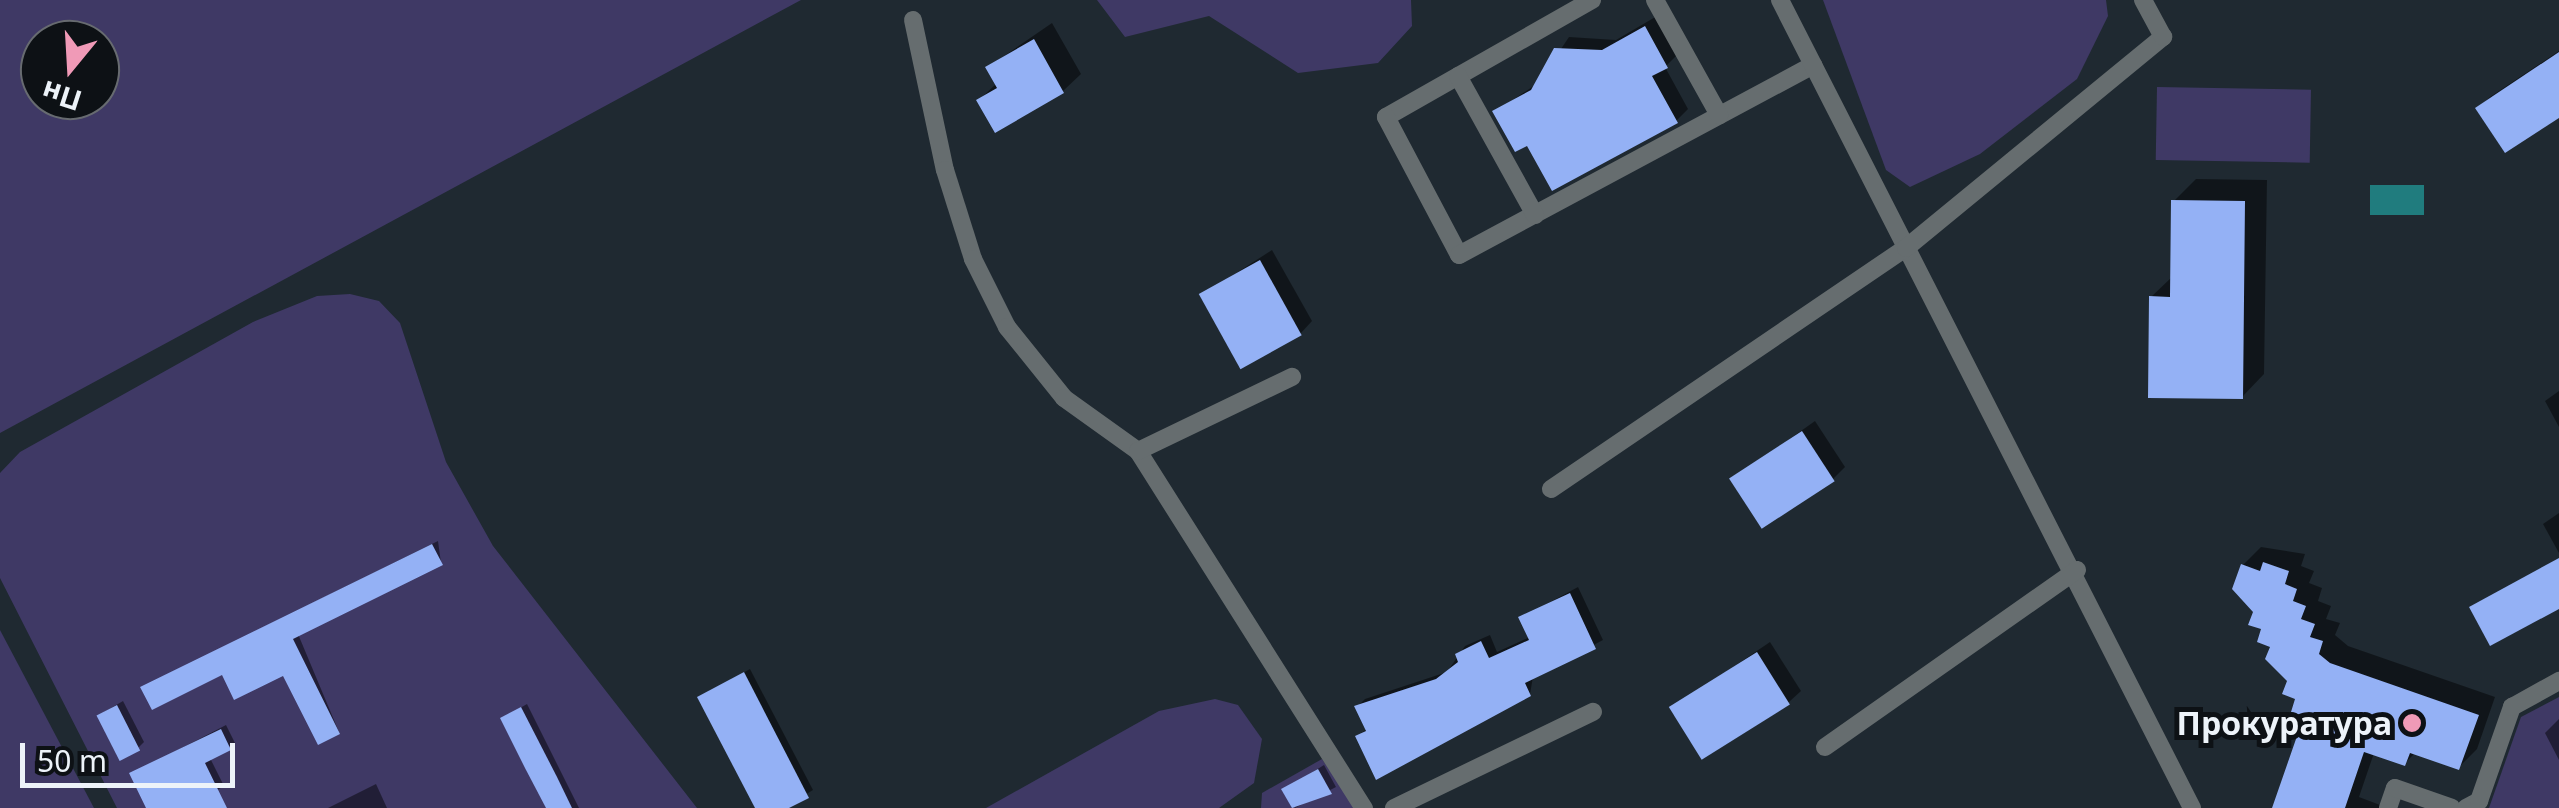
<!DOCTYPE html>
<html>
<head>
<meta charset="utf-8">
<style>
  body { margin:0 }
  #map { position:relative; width:2559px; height:808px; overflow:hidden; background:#1f2931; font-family:"Noto Sans",sans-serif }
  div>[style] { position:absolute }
  .green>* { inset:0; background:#3f3965; transform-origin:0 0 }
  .water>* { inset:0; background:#207c7e; transform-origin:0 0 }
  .shadow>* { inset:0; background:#0007 }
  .building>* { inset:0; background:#94b1f5; transform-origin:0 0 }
  .service>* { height:18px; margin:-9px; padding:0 9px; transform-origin:9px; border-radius:9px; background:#666d6f }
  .dots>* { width:28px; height:28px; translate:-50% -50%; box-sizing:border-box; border:5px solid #0d1115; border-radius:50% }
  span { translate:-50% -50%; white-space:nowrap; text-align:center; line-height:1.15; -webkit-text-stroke:10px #0d1115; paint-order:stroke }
  .poi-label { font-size:32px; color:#edf3f9; font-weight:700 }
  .right { translate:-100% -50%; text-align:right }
  .north { position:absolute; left:20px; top:20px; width:100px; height:100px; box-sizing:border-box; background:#0d1115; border:2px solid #676b70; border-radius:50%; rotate:198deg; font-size:28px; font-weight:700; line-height:40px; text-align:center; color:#edf3f9 }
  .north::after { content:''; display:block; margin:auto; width:35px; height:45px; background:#f09ab7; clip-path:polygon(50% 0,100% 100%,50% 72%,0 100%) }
  .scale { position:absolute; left:20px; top:743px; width:215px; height:45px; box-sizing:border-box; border:5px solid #edf3f9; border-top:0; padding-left:12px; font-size:30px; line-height:35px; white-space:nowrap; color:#edf3f9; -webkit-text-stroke:8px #0d1115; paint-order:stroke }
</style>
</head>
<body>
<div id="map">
  <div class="green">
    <div style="clip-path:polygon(evenodd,0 0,801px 0,0 433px,0 0,40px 40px,100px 40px,100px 100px,40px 100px,40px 40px)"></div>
    <div style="clip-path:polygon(1097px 0,1411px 0,1412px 26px,1378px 63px,1298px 73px,1209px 16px,1125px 37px)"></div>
    <div style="clip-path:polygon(1823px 0,2106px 0,2108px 16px,2077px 79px,1980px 154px,1910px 187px,1886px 170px)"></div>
    <div style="left:2157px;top:87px;width:154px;height:73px;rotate:1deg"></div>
    <div style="clip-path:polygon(350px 294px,379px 301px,400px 323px,446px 462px,493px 546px,697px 808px,117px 808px,0 578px,0 473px,20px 452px,253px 322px,317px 296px)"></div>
    <div style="clip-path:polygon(0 630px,94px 808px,0 808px)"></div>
    <div style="clip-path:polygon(2559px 697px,2559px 808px,2489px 808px,2521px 717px)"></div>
    <div style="clip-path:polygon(1215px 699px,1238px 705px,1262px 739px,1254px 783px,1219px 808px,986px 808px,1159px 711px)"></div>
    <div style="clip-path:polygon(1322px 759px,1356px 808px,1261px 808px,1262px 793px)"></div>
  </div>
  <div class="water">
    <div style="left:2370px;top:185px;width:54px;height:30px"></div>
  </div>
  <div class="shadow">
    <div style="clip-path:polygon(1657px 16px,1678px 54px,1665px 67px,1688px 109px,1676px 121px,1528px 142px,1495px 112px,1538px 83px,1569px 37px,1616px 40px)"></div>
    <div style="clip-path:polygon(1052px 23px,1081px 74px,1063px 91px,979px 100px,997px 83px,988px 67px)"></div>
    <div style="clip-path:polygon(2559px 51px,2559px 115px,2478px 108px,2490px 97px)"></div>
    <div style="clip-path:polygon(2196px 179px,2267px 180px,2264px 374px,2242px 397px,2151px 297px,2173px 276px,2174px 201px)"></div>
    <div style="clip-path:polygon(1272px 250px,1312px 321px,1301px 333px,1202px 295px)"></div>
    <div style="clip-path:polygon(2559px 391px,2559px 427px,2545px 401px)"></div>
    <div style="clip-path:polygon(1815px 421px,1845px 467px,1833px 479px,1733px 479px)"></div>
    <div style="clip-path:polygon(2559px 513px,2559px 553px,2543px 524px)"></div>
    <div style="clip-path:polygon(438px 541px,441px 563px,298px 634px,339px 732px,284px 673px,223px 672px,143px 687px)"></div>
    <div style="clip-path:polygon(2261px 547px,2305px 554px,2301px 566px,2314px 571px,2309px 583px,2322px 588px,2318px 601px,2331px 606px,2326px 619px,2340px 623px,2335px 635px,2348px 646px,2495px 697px,2477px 749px,2459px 767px,2416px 752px,2405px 763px,2374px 753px,2359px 797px,2388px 808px,2274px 808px,2307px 715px,2243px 565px)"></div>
    <div style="clip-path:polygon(1578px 587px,1603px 640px,1533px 677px,1530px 694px,1358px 737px,1367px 728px,1357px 707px,1365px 699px,1447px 672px,1465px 646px,1490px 635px,1497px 652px,1530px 637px,1521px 618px)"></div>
    <div style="clip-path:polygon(1770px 642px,1801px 691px,1789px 702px,1673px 708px)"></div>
    <div style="clip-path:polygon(750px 669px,813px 790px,784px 808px,758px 808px,700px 697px)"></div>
    <div style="clip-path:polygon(123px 701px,144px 742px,138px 748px,99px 715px)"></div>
    <div style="clip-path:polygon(527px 704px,579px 808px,549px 808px,503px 718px)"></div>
    <div style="clip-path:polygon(2559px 719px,2559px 760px,2545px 733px)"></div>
    <div style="clip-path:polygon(226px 725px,235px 743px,210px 758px,224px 786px,187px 808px,149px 808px,132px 774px)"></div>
    <div style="clip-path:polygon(1324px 765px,1336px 787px,1295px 808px,1284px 790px)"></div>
    <div style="clip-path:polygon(376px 784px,387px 808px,328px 808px)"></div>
  </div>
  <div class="building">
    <div style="clip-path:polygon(1645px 26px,1668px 68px,1652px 76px,1678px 123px,1552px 191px,1527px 146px,1515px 152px,1492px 111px,1531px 90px,1554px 48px,1602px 50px)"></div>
    <div style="clip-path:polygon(1034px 39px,1064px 93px,995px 133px,976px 100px,997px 88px,985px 67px)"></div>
    <div style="clip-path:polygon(2559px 52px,2559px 118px,2505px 153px,2475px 108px)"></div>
    <div style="clip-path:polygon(2171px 200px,2245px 201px,2243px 399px,2148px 398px,2149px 296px,2170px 297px)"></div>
    <div style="left:1260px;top:260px;width:86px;height:70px;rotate:61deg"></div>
    <div style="left:1802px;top:431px;width:60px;height:87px;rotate:57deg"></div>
    <div style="clip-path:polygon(432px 544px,443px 565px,293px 639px,340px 734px,318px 745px,283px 676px,234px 700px,222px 675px,152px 710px,140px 687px)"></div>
    <div style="clip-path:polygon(2559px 558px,2559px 609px,2490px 646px,2469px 607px)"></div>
    <div style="clip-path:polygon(2263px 562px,2289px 571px,2285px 584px,2297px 589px,2293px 601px,2306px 606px,2301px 619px,2315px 624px,2310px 637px,2323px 641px,2319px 654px,2330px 663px,2479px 715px,2459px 770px,2410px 753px,2405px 766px,2364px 752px,2345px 808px,2272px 808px,2304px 716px,2291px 712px,2295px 699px,2282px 694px,2287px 681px,2265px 659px,2270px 647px,2257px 642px,2261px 629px,2248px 625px,2253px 612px,2232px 589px,2241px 564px,2260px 571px)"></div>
    <div style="clip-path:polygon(1570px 593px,1596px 649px,1525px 683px,1531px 696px,1376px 780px,1355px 736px,1366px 731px,1354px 706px,1436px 679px,1458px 662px,1455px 654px,1481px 641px,1489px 658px,1529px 640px,1518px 617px)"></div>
    <div style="left:1757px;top:652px;width:62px;height:104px;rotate:58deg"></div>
    <div style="clip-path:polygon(744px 672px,809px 798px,789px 808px,755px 808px,697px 697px)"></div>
    <div style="left:117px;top:705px;width:51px;height:23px;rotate:63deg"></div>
    <div style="clip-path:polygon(521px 707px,557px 777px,572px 808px,546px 808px,525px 768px,500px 718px)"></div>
    <div style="clip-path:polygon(221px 729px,231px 750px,205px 763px,227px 808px,146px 808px,129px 773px)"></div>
    <div style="clip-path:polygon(1318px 769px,1332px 794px,1292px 808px,1281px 789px)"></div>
  </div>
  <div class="service">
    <div style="left:1592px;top:0;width:237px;rotate:150.4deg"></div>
    <div style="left:1386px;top:117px;width:156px;rotate:62.1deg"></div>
    <div style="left:1459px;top:255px;width:402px;rotate:-28.2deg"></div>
    <div style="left:1655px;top:0;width:132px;rotate:60.9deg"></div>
    <div style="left:1780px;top:0;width:907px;rotate:62.98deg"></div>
    <div style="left:913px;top:20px;width:153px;rotate:78deg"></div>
    <div style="left:945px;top:170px;width:93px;rotate:72.5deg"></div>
    <div style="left:973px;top:259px;width:76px;rotate:63.4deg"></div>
    <div style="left:1007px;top:327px;width:91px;rotate:51.2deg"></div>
    <div style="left:1064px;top:398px;width:91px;rotate:35.6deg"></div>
    <div style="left:1138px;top:451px;width:423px;rotate:57.7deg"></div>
    <div style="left:1458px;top:76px;width:159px;rotate:61deg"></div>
    <div style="left:1138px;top:451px;width:171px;rotate:-25.7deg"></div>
    <div style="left:1551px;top:489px;width:429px;rotate:-34.2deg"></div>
    <div style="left:1906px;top:248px;width:333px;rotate:-39.4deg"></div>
    <div style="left:2163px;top:37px;width:42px;rotate:-118.4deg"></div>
    <div style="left:1825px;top:747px;width:308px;rotate:-35.1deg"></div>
    <div style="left:1394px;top:808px;width:221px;rotate:-25.8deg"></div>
    <div style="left:2388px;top:808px;width:21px;rotate:-71deg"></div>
    <div style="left:2395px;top:788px;width:60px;rotate:19.3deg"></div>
    <div style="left:2466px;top:808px;width:15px;rotate:-28deg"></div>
    <div style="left:2479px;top:801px;width:100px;rotate:-70.7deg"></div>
    <div style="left:2512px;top:707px;width:54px;rotate:-29deg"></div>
  </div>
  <div class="dots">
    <div style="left:2412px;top:723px;background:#f09ab7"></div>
  </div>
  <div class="poi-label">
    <span class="right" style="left:2392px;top:723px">Прокуратура</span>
  </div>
  <div class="north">Пн</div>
  <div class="scale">50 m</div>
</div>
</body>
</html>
